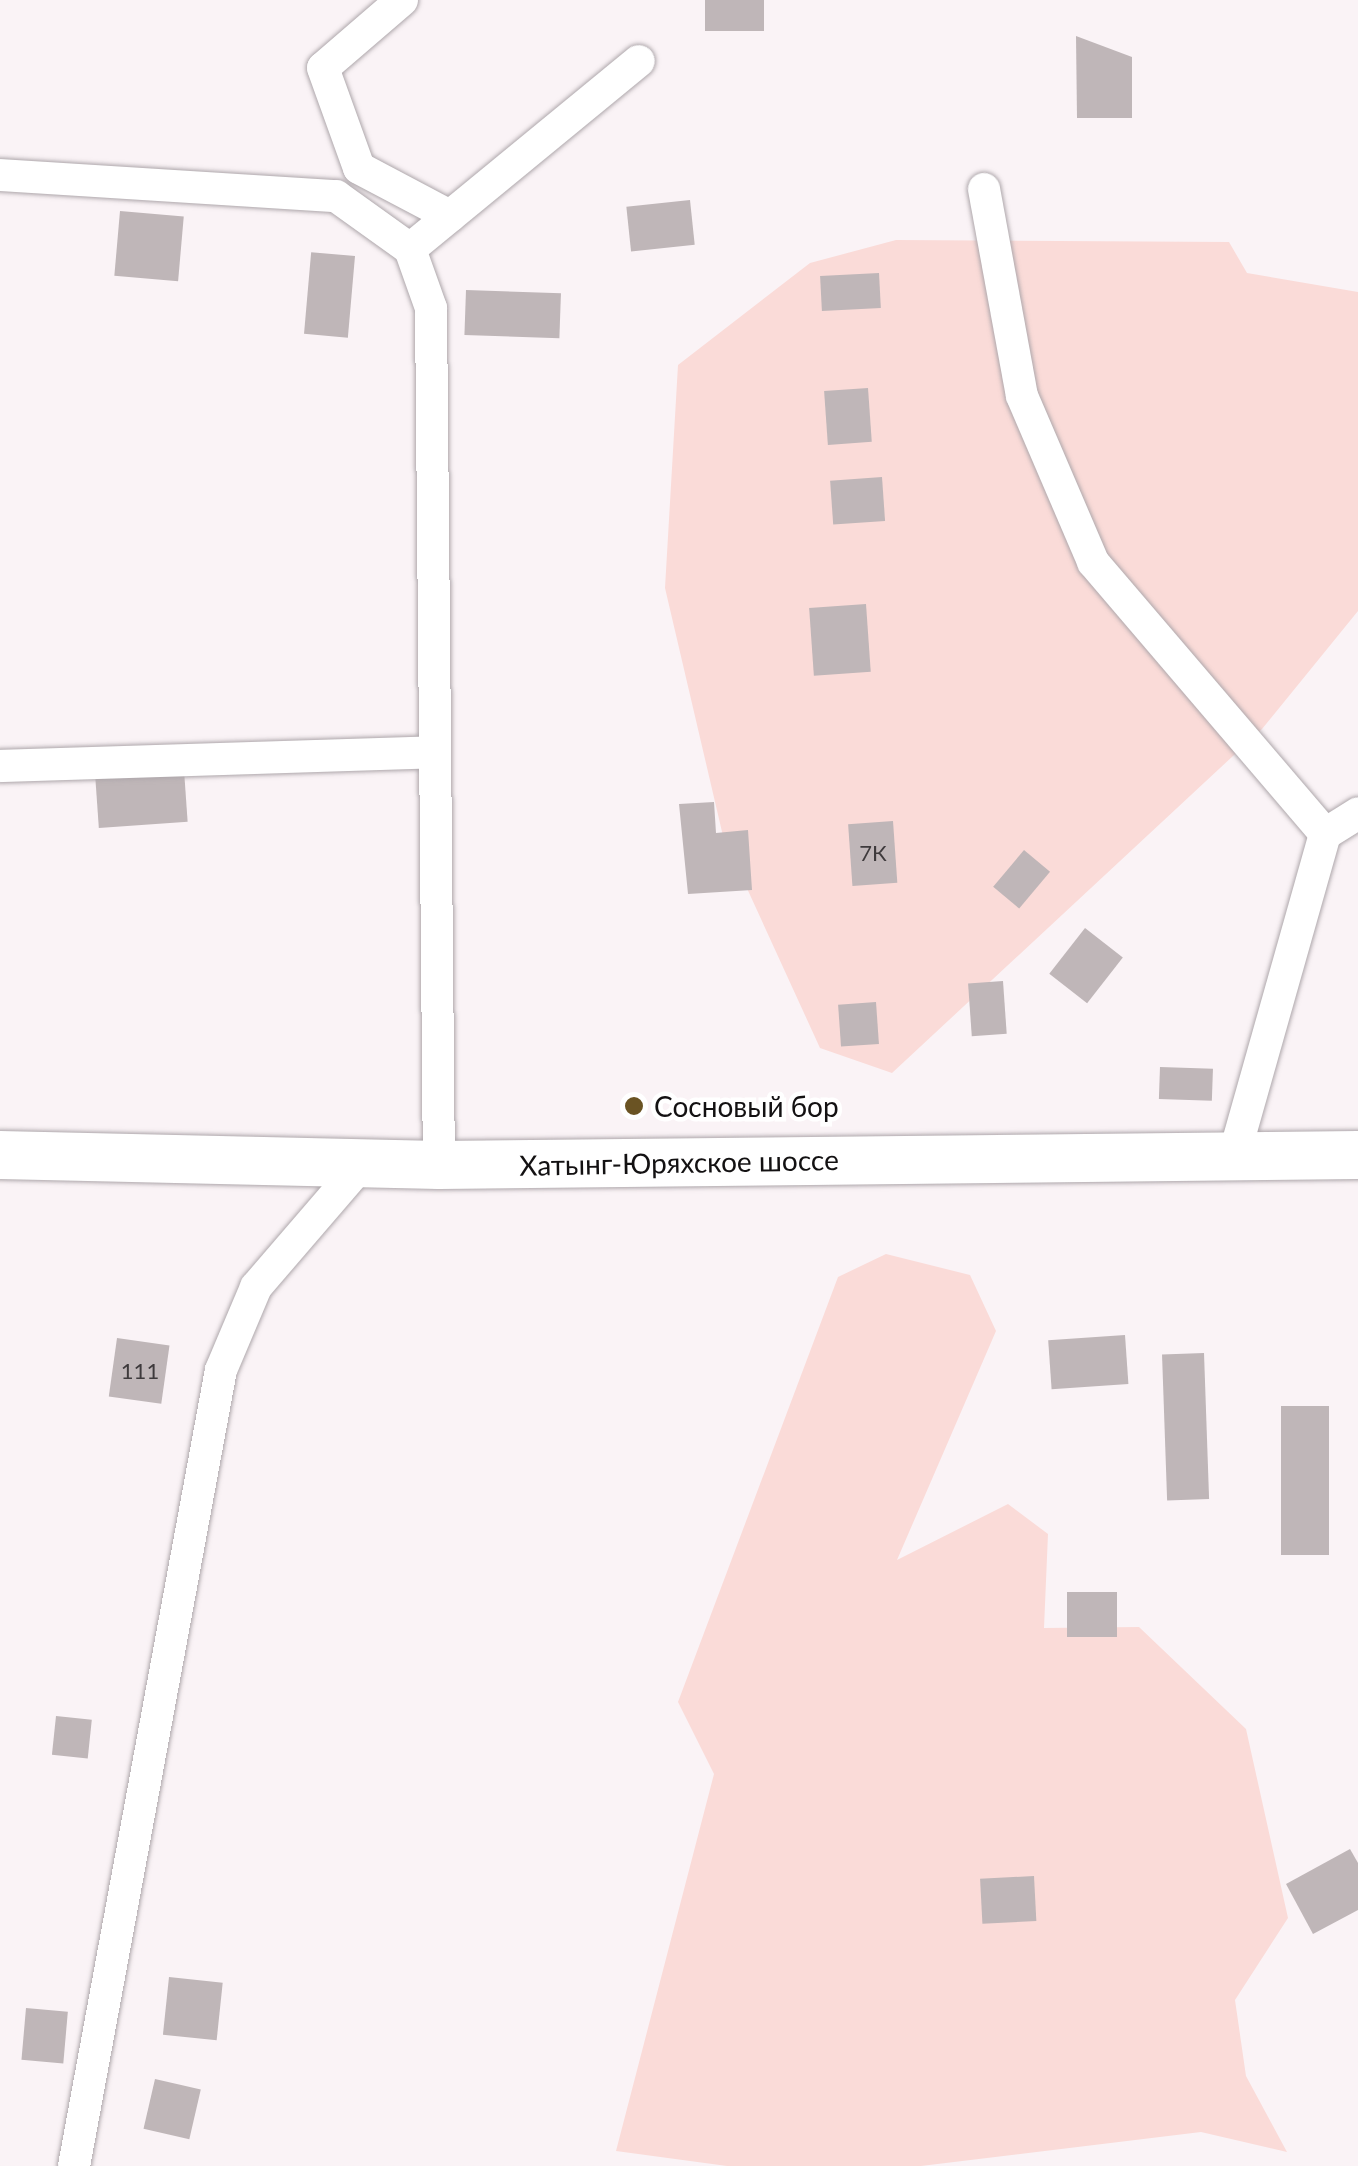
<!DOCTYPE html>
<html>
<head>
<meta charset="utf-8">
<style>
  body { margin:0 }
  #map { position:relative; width:1358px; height:2166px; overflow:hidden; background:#faf3f6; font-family:Lato,sans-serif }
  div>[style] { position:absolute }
  .green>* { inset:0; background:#fadbd8 }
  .building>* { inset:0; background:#bfb6b8; transform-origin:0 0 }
  .roads { filter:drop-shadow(0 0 2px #aea7ab) drop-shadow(0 0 2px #aea7ab) }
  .street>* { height:32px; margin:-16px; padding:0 16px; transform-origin:16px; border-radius:16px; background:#fff }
  .secondary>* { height:48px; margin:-24px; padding:0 24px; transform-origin:24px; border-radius:24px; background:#fff }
  .dots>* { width:28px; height:28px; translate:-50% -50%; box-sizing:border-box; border:5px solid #fff; border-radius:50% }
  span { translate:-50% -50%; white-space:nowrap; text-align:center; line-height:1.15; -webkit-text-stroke:9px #fff; paint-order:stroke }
  .number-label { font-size:22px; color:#3e3a3c }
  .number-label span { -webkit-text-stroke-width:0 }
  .poi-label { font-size:28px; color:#131112 }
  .left { translate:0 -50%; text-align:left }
  .street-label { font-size:28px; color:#131112 }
</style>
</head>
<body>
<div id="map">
  <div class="green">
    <div style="clip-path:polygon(896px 240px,1229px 242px,1247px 273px,1358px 292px,1358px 611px,1262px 729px,892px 1073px,820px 1048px,723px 836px,665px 588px,678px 365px,810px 263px)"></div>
    <div style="clip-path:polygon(886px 1254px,970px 1275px,996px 1331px,897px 1560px,1008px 1504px,1048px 1534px,1044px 1628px,1139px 1627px,1246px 1729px,1288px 1918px,1235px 2000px,1246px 2076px,1287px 2152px,1201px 2132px,921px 2166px,727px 2166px,616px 2151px,714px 1774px,678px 1702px,838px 1277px)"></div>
  </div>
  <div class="building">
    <div style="left:705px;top:0;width:59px;height:31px"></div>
    <div style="clip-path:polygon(1076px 36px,1132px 57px,1132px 118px,1077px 118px)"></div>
    <div style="left:690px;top:200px;width:45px;height:64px;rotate:84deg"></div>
    <div style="left:120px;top:211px;width:64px;height:65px;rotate:5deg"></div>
    <div style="left:355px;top:256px;width:82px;height:44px;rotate:95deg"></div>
    <div style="left:879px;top:273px;width:35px;height:59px;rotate:87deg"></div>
    <div style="left:466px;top:290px;width:95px;height:45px;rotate:2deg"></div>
    <div style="left:868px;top:388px;width:54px;height:44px;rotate:86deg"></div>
    <div style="left:882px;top:477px;width:44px;height:52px;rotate:86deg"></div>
    <div style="left:866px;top:604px;width:68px;height:57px;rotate:86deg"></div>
    <div style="left:184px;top:770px;width:52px;height:89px;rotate:86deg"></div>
    <div style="clip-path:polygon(714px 802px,716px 833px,748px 830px,752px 890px,688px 894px,679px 804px)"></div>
    <div style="left:893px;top:821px;width:62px;height:45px;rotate:86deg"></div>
    <div style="left:1024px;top:850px;width:34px;height:48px;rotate:40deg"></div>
    <div style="left:1085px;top:928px;width:48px;height:58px;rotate:38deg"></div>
    <div style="left:1003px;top:981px;width:53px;height:35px;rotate:86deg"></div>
    <div style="left:876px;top:1002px;width:42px;height:38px;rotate:86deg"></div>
    <div style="left:1160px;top:1067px;width:53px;height:32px;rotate:2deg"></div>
    <div style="left:1125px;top:1335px;width:49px;height:77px;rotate:86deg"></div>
    <div style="left:117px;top:1338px;width:53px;height:59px;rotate:8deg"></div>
    <div style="left:1204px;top:1353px;width:146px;height:42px;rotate:88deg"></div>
    <div style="left:1281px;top:1406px;width:48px;height:149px"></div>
    <div style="left:1067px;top:1592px;width:50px;height:45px"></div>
    <div style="left:56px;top:1716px;width:36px;height:39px;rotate:6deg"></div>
    <div style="clip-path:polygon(1350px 1849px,1358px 1863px,1358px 1910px,1313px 1934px,1286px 1884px)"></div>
    <div style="left:1034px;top:1876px;width:45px;height:54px;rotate:87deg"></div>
    <div style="left:169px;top:1977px;width:54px;height:58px;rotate:6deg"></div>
    <div style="left:26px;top:2008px;width:42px;height:52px;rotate:5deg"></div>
    <div style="left:155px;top:2079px;width:47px;height:51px;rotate:13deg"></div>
  </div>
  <div class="roads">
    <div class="street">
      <div style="left:402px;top:0;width:104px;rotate:139.3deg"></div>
      <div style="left:323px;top:68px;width:106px;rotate:70.2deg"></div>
      <div style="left:359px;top:168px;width:103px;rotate:27.8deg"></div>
      <div style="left:0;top:175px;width:337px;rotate:3.6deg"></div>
      <div style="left:336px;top:196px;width:91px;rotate:35.6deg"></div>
      <div style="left:410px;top:249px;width:63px;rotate:70.4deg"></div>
      <div style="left:431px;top:308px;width:857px;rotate:89.47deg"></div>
      <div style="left:984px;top:189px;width:210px;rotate:79.6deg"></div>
      <div style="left:1022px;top:396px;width:181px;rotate:66.8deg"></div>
      <div style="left:1093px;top:562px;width:358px;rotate:49.5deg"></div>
      <div style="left:1325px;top:834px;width:334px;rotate:105.8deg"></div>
      <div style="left:410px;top:249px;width:296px;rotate:-39.4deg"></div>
      <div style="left:0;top:766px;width:435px;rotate:-1.8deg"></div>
      <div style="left:1325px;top:834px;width:39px;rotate:-32deg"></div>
      <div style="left:74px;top:2166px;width:809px;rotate:-79.54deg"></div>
      <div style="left:221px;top:1370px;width:90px;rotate:-67.1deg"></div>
      <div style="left:256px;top:1287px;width:161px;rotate:-49.3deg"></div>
    </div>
    <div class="secondary">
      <div style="left:0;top:1155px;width:439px;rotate:1.3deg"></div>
      <div style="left:439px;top:1165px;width:919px;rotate:-0.62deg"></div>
    </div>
  </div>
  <div class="dots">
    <div style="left:634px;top:1106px;background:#6a5323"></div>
  </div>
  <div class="number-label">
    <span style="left:873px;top:853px">7К</span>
    <span style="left:140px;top:1371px">111</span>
  </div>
  <div class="poi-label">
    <span class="left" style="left:654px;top:1106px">Сосновый бор</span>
  </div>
  <div class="street-label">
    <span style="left:679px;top:1162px;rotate:-1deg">Хатынг-Юряхское шоссе</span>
  </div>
</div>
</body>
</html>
